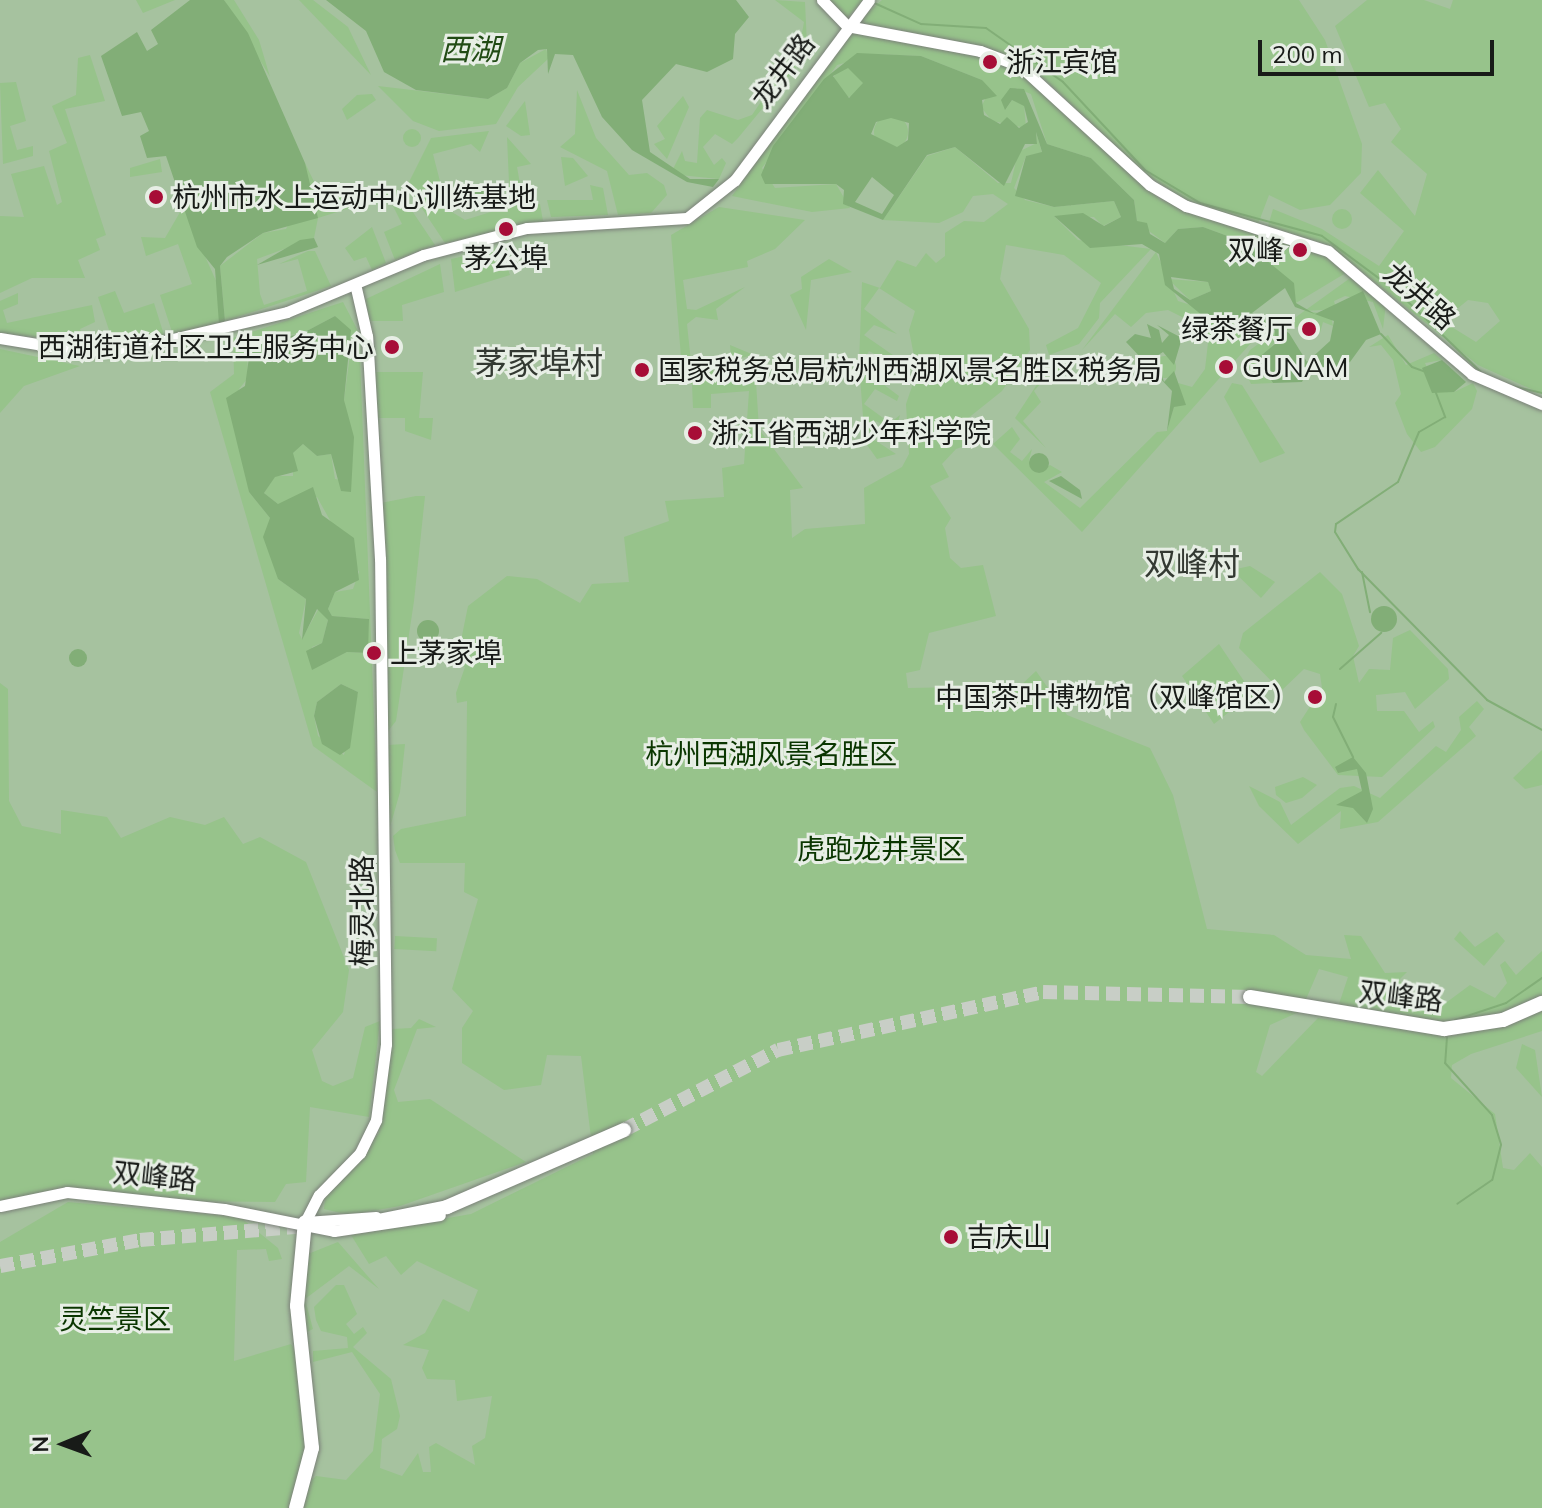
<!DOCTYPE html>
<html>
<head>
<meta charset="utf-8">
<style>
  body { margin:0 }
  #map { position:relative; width:1542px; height:1508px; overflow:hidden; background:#e7eee5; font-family:Mulish,"Noto Sans SC",sans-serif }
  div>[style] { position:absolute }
  .green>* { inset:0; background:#a6c29f; transform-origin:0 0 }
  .forest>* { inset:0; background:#97c38b; transform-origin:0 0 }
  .round { border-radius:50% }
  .water>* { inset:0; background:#82ae77 }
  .stream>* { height:2px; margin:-1px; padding:0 1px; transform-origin:1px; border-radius:1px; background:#82ae77 }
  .major-tunnel>* { height:14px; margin-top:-7px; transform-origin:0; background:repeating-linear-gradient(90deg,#c8cec6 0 14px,transparent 0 21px) }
  .roads { filter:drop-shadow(0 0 2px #7b8179) drop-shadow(0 0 2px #7b8179) }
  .minor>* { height:11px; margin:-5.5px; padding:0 5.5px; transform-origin:5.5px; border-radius:5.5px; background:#fff }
  .major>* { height:14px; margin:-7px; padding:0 7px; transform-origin:7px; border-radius:7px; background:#fff }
  .dots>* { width:22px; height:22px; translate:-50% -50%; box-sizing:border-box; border:4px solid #e7eee5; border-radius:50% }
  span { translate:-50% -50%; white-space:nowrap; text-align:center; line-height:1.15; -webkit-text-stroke:6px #e7eee5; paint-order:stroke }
  .poi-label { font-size:28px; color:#181b18 }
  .left { translate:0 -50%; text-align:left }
  .right { translate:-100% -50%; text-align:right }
  .street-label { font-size:28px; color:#181b18 }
  .park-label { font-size:28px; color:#0a3600 }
  .water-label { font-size:30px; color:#214b14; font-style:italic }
  .quarter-label { font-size:32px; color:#333932 }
  .north { position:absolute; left:24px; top:1404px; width:80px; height:80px; -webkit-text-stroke:6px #e7eee5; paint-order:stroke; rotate:269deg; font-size:22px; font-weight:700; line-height:32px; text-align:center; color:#181b18 }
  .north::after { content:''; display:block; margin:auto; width:28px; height:36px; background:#181b18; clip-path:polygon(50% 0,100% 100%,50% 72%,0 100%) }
  .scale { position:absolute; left:1258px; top:40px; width:236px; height:36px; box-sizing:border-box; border:4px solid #181b18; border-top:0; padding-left:10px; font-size:24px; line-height:28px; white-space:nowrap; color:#181b18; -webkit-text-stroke:6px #e7eee5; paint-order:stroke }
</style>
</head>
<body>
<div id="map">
  <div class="green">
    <div style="left:0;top:0;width:1542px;height:1508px"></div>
  </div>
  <div class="forest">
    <div style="clip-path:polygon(136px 0,175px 0,143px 13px)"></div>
    <div style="clip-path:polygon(224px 0,234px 0,259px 40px,270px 77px)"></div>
    <div style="clip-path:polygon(299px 0,313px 0,348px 27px,371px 75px)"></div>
    <div style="clip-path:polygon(775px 0,805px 2px,807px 45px,799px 64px,738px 138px,732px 144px,715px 134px,703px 147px,714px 165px,722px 158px,726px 163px,719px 179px,680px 175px,673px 169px,682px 151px,685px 161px,697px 163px,700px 118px,707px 110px,738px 120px,752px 115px,800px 44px,804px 22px)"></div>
    <div style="clip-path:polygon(827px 0,863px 0,846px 19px)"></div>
    <div style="clip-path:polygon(882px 0,1299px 0,1325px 40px,1362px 144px,1361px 173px,1330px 205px,1300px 210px,1269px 195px,1258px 224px,1245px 221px,1182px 198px,1140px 170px,1032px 67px,975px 45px,857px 22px)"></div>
    <div style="clip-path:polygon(evenodd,1367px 0,1424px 0,1450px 9px,1453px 0,1542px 0,1542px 394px,1478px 365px,1329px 245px,1268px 226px,1273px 209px,1322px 229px,1379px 266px,1404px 231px,1360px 193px,1378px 170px,1415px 216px,1427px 174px,1391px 142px,1401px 129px,1385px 103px,1369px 107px,1335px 26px,1367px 0,1468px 300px,1488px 303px,1500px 321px,1476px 342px,1442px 321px,1468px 300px)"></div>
    <div style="clip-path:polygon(849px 30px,972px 54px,1025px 74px,1160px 200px,1320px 253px,1349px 271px,1296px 303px,1293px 287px,1244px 242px,1203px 227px,1178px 229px,1165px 243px,1137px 222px,1134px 200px,1091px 158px,1047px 144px,1031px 94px,1016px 88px,1006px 109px,1012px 100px,1024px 105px,1026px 128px,992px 121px,981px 107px,989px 92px,982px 80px,921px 56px,877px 54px,837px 65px,762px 168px,775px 188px,836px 184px,850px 208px,812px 212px,732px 196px)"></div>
    <div style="clip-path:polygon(546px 49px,549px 58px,518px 87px,496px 124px,439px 131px,413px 121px,378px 86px,488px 99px,507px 88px,520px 63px)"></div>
    <div style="clip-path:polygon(90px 55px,105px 101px,65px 109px,106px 235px,96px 239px,100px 250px,78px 260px,85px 278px,32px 278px,0 293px,0 216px,24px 217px,11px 174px,44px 166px,57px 205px,62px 202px,49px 151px,67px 143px,52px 106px,76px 95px,78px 58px)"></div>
    <div class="round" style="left:833px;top:67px;width:30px;height:30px"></div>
    <div style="clip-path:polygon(16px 82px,26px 121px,10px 126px,17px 150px,33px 146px,33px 156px,3px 164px,0 83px)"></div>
    <div style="clip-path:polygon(577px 90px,596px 138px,629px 175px,647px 173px,664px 185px,667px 195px,651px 213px,618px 215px,607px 171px,560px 147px,575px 134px)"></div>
    <div style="clip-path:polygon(372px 94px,376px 100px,347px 120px,342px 109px,357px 95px)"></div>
    <div style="clip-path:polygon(683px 96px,689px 107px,667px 159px,654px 144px,665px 139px,657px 126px)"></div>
    <div style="clip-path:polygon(525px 101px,530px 135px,521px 136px,506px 126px)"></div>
    <div class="round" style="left:874px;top:115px;width:34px;height:34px"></div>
    <div class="round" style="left:403px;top:129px;width:18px;height:18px"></div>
    <div style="clip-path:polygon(489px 131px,480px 152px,471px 144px,433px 154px,447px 209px,465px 220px,510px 206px,507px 137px,531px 164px,517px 167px,524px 206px,540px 204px,543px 221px,445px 243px,407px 186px,431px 138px)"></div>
    <div style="clip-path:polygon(1036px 132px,1042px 153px,1026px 156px,1014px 188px,1025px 200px,1054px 207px,1114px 201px,1121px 217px,1103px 226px,1094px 217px,1054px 216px,1078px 240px,1151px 249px,1100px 303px,1099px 318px,1079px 344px,1049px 355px,1046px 345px,1078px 328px,1101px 283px,1064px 255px,1006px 245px,1000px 279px,1029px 329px,1030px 350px,1002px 391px,967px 419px,976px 442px,956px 449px,942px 464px,949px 477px,930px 486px,951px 518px,945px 528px,950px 558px,961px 568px,983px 565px,996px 616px,929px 633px,920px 670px,906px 673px,908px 688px,1020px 686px,1036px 671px,1067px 715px,1150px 748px,1173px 795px,1207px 929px,1274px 935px,1306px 955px,1351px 959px,1344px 935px,1361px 936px,1385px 973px,1407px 972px,1399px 980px,1421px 1006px,1436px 994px,1447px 1002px,1470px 985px,1495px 998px,1507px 983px,1500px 965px,1505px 961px,1516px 975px,1542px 951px,1542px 997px,1508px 1014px,1445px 1024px,1338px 1007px,1348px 977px,1319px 969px,1301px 1011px,1270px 1025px,1256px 1072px,1262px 1076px,1318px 1018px,1453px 1036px,1542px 1010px,1542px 1031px,1471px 1054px,1452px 1065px,1451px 1078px,1495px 1114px,1503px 1168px,1514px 1170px,1530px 1153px,1542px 1167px,1542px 1508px,0 1508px,0 1242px,68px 1202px,240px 1217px,278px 1248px,282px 1259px,269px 1261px,266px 1249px,237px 1250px,234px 1361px,291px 1344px,297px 1354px,307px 1456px,298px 1493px,316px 1476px,346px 1480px,373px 1451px,380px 1394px,352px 1352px,313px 1362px,313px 1351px,348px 1348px,347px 1337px,321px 1331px,316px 1320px,314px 1307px,336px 1285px,344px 1285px,357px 1314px,346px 1324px,354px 1334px,363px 1327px,367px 1333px,353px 1347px,391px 1379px,400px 1416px,397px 1429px,382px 1439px,380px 1468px,402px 1476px,418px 1453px,423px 1472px,431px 1472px,429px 1447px,436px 1443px,475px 1465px,472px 1446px,485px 1438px,492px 1396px,457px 1401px,455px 1380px,427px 1379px,422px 1368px,429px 1350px,403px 1345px,425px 1333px,443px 1299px,469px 1312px,478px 1290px,417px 1261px,401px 1275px,386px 1256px,369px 1264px,351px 1235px,471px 1214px,593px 1154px,581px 1056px,547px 1055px,541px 1085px,504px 1090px,462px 1063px,462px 1028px,473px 1011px,452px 989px,478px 899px,464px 892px,465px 863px,400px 863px,395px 850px,393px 836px,401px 829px,466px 816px,467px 701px,457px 703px,456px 693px,465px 667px,456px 665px,468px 606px,507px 576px,537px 579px,580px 603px,592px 584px,629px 582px,624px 537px,669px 521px,665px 501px,724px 497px,722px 468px,744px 464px,749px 391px,711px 394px,711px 408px,693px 408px,692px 384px,683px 381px,671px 235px,719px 207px,805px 220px,775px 249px,747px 261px,748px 267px,683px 280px,687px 309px,696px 310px,745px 287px,716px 309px,718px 320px,696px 317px,687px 324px,691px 362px,712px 367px,714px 378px,733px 380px,730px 345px,754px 355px,741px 358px,742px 380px,756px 382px,759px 429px,803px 488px,790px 490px,792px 538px,805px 529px,865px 524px,864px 488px,902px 467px,909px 454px,906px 404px,917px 372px,909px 330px,915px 311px,879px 288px,864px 309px,897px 334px,874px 325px,864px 335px,903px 362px,902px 369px,869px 351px,860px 367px,899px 396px,897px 401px,875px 389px,864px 404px,890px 423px,900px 415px,895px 432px,876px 421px,867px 435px,896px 454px,877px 459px,865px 442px,859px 364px,862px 282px,880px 288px,897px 260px,916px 267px,926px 253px,936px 263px,945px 256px,945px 233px,964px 221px,984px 222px,1008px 204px,993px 194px,973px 196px,963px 212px,939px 223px,883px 220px,927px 156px,955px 147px,998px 183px,1011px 183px,1018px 152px,1037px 143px)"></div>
    <div style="clip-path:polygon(561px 157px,573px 158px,588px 176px,565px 186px)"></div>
    <div style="clip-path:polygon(160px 159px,162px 172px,130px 177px,130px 168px)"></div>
    <div style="clip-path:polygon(305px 163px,319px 192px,398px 190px,435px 245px,395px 260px,384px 232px,402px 224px,388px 196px,318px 218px,314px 238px,257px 259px,260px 294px,264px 305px,307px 291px,298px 259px,279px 264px,308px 251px,315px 251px,331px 286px,225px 321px,220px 266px,263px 233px,286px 229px,307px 190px)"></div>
    <div style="clip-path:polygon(590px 185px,603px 188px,608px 215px,551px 217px,547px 200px,593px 200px)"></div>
    <div style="clip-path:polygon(183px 207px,221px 292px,219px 324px,173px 335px,160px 295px,192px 284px,178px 244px,146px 256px,141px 237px,165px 238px)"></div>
    <div class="round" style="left:1332px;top:209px;width:20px;height:20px"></div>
    <div style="clip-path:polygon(372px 227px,386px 263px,372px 270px,366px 257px,354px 261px,345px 248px)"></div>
    <div style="clip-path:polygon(501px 248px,510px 275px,455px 292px,451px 259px)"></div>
    <div style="clip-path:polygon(1156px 252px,1178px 301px,1203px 309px,1214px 325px,1237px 317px,1267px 325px,1082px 532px,993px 444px,1012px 427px,1020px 439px,1010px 452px,1022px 461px,1032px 449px,1029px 460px,1038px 473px,1050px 465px,1062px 472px,1044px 482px,1080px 508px,1157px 432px,1167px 431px,1174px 407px,1184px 402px,1178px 383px,1192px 387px,1205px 369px,1208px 343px,1196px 324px,1168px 310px,1146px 313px,1131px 327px,1115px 314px,1082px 350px)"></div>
    <div style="clip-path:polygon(829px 259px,852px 272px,811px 280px,806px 330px,790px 295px,802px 289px,801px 277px)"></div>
    <div style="clip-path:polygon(440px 264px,444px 292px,402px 305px,403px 321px,369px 321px,366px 299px)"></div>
    <div style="clip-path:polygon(1353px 276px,1386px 303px,1383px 329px,1373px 302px,1345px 296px,1334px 301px,1336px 309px,1306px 311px,1331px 315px,1333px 326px,1323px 322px,1320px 333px,1310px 323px,1281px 332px,1259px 367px,1273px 383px,1251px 384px,1242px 365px,1250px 350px)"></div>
    <div style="clip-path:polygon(1168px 279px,1208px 282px,1211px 291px,1190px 300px)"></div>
    <div style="clip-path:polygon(115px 291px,124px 313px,154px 303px,164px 335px,114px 345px,98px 297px)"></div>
    <div style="clip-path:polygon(18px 293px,18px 304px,3px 310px,7px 323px,92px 305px,95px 322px,80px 329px,83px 338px,102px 333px,105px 345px,0 333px,0 301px)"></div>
    <div style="clip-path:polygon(evenodd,343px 302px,359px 333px,377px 792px,313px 746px,210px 392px,234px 374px,233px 338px,343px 302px,335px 316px,352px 339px,344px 400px,353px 456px,348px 481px,335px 479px,331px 454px,317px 456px,303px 444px,293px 453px,293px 476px,275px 476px,264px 493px,278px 504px,317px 497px,359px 572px,353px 589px,335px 592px,328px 609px,332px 616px,369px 619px,367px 653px,347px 652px,317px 667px,312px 647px,322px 643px,328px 620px,319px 608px,302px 639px,299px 633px,306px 599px,278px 579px,270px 518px,249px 492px,239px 389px,248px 378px,247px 349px,265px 336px,301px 334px,335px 316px,343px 302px,341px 684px,358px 692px,344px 755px,318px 736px,314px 716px,317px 702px,341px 684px)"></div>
    <div style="clip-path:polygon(1388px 335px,1406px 365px,1434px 353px,1442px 360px,1425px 363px,1433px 382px,1454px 392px,1473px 383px,1477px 391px,1472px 409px,1435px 447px,1421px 452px,1407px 434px,1395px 403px,1401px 394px,1393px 360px,1381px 345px,1369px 347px)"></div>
    <div style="clip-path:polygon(0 349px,80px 366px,24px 386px,0 413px)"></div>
    <div class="round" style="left:1154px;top:356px;width:22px;height:22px"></div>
    <div style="clip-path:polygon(1077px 356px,1059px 379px,1050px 373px,1034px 391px,1041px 402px,1023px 421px,1046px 448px,1015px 418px,1049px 366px)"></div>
    <div style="clip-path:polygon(374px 372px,423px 372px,419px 418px,433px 418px,431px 440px,405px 431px,405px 418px,377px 418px)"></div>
    <div style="clip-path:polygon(1232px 383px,1242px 385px,1285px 453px,1260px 463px,1224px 397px)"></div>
    <div style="clip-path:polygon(416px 496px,425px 496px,414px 601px,396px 721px,388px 731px,381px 503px)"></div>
    <div style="clip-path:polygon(1213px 544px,1226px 566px,1217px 575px,1205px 559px)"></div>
    <div style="clip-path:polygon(1250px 566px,1275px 582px,1261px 598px,1232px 570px)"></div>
    <div style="clip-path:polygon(1320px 572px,1342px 594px,1359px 646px,1353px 656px,1359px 683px,1369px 669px,1390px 670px,1393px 638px,1410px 630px,1448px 669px,1449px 679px,1415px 709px,1405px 692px,1376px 695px,1377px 711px,1404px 711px,1419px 732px,1433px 721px,1435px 727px,1382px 777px,1338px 775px,1304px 730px,1300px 722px,1322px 688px,1320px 674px,1304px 669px,1281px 691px,1239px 648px,1243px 633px)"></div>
    <div style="clip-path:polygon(1219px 644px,1252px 693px,1254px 710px,1232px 692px,1222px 698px,1229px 712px,1214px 724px,1182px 676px)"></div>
    <div style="clip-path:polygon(0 683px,8px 689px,9px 801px,22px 826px,61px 834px,61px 810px,107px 817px,121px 838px,170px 817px,205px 825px,224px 817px,243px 844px,260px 837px,306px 862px,349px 970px,343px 1012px,312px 1050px,322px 1081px,333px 1086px,353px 1078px,365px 1027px,380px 1021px,369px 1117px,310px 1107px,306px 1182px,286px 1184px,275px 1202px,157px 1201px,74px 1190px,0 1206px)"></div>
    <div style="clip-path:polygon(1477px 701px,1484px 709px,1469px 727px,1476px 736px,1378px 822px,1340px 829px,1341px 811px,1298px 844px,1259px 806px,1249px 786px,1280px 802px,1291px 825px,1340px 788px,1354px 786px,1380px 798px,1436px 746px,1446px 752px,1461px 730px,1459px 717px)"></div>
    <div style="clip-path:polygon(405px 744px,400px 792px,390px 827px,387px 745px)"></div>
    <div style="clip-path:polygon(1542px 750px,1542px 785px,1525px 789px,1513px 778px)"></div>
    <div style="clip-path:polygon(1303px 777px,1317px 785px,1302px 798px,1286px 803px,1276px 795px,1275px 787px)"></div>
    <div style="clip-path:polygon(1460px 931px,1475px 947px,1497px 932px,1505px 941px,1484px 966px,1454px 939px)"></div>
    <div style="left:395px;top:936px;width:42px;height:13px;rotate:3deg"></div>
    <div style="clip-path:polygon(419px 1019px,436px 1027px,417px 1029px,394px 1090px,398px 1102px,430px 1099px,526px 1162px,400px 1206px,349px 1215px,324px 1209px,325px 1198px,379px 1133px,392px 1029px,411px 1028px)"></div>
    <div style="clip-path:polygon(1522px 1044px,1535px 1050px,1542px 1097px,1516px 1068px)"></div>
    <div style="clip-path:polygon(338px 1242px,379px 1289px,349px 1266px,305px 1299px,313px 1329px,303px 1334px,303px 1256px)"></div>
  </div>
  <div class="water">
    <div style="clip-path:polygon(190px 0,224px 0,248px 33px,305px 163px,318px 218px,263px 233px,227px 257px,220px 266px,225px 321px,219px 324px,215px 269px,197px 247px,166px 156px,147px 158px,140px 136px,149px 131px,141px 112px,122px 116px,101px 56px,137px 32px,147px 51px,158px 44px,151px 30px)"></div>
    <div style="clip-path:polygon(326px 0,736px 0,749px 17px,735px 34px,733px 59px,707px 72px,676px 64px,642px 100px,650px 152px,690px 179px,719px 179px,713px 187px,687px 182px,632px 150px,602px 117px,573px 55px,555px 54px,548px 74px,547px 49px,538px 50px,520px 63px,507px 88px,488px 99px,416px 90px,384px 72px,366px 31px)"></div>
    <div style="clip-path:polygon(evenodd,857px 53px,921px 56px,982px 80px,997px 96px,982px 100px,984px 115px,1000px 124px,1007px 117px,1019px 128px,1028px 122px,1024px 106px,1012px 100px,1005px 110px,1001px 100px,1010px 88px,1024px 89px,1047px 144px,1091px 158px,1134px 200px,1137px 221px,1147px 223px,1150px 234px,1165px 243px,1178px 229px,1203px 227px,1244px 242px,1294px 283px,1296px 303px,1315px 314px,1363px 291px,1381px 334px,1366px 340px,1350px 362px,1328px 370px,1310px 366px,1302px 382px,1273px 383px,1257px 359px,1275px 344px,1275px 330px,1237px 318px,1214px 325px,1165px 285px,1159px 254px,1142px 244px,1090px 248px,1054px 216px,1083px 213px,1104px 226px,1121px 217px,1114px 201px,1054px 207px,1015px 196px,1026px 156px,1042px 152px,1036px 132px,1037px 144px,1025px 144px,1004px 186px,955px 147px,927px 155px,883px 220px,843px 204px,844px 190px,836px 184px,765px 184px,761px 175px,773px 146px,824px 79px,857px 53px,848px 68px,863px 83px,849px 98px,833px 76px,848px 68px,857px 53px,891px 118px,909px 123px,908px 140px,897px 147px,871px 134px,876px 122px,891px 118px,857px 53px,872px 177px,894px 195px,882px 214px,855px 202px,872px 177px,857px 53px,1171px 277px,1208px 282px,1211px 291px,1190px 300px,1174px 289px,1171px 277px,857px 53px,1285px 288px,1295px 307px,1334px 321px,1330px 341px,1307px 362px,1289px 333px,1252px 313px,1285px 288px)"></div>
    <div style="clip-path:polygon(486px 186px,494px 197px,479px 210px,451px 201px)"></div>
    <div style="clip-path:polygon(300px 240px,314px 238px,318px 247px,257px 265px)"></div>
    <div style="clip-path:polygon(335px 316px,351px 330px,344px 400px,354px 437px,351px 492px,341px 491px,331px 454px,317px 456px,303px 444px,293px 453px,298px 471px,275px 477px,264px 493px,278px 504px,313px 487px,322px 515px,354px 538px,359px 580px,335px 592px,328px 609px,332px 616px,369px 619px,368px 653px,347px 652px,312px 670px,306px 651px,322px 643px,328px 620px,317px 609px,302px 640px,306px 599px,278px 579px,263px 537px,270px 518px,249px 492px,226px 398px,245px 386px,251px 343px,301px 334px)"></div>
    <div style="clip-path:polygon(1147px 324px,1159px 330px,1162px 343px,1169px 335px,1157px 325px,1182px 338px,1174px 365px,1163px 352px,1155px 357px,1164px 382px,1174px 371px,1186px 405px,1174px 407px,1167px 431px,1172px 391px,1126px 342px,1135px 334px,1151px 338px)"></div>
    <div style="clip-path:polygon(1442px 360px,1466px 382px,1454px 392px,1432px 393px,1422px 368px)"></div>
    <div class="round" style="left:1029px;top:453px;width:20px;height:20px"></div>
    <div style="clip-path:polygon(1061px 476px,1080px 490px,1082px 499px,1049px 481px)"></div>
    <div class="round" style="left:1371px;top:606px;width:26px;height:26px"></div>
    <div class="round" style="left:417px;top:620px;width:22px;height:22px"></div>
    <div class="round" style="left:69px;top:649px;width:18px;height:18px"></div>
    <div style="clip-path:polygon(341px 684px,358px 692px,350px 748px,340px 755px,322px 744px,314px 716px,317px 702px)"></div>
    <div style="clip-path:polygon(1353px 757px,1366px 773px,1373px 809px,1367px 823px,1353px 808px,1336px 805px,1362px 791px,1357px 769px,1338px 773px,1335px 767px)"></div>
  </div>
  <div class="stream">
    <div style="left:872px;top:2px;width:54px;rotate:24.2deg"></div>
    <div style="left:921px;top:24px;width:65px;rotate:3.5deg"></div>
    <div style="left:986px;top:28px;width:94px;rotate:35deg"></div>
    <div style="left:1063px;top:82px;width:120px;rotate:47deg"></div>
    <div style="left:1145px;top:170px;width:64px;rotate:31deg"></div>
    <div style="left:1200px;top:203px;width:126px;rotate:15.1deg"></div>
    <div style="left:1322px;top:236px;width:97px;rotate:36.6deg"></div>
    <div style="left:1400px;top:294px;width:112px;rotate:43.9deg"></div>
    <div style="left:1381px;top:334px;width:45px;rotate:46.8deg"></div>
    <div style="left:1412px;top:367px;width:15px;rotate:20deg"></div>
    <div style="left:1512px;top:386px;width:31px;rotate:13deg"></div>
    <div style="left:1436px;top:393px;width:26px;rotate:69deg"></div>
    <div style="left:1445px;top:417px;width:30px;rotate:150deg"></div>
    <div style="left:1419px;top:432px;width:54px;rotate:112.8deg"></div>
    <div style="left:1398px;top:482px;width:75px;rotate:145.9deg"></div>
    <div style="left:1336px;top:524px;width:8px;rotate:97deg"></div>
    <div style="left:1335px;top:532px;width:44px;rotate:58.1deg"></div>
    <div style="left:1358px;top:569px;width:184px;rotate:45.4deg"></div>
    <div style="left:1487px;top:700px;width:63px;rotate:28.6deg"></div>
    <div style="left:1362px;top:572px;width:41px;rotate:78.7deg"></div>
    <div style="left:1340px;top:669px;width:55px;rotate:-41.3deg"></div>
    <div style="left:1336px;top:704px;width:13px;rotate:103deg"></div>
    <div style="left:1333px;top:717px;width:45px;rotate:63.4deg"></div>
    <div style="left:1455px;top:1020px;width:54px;rotate:-18.4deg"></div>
    <div style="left:1506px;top:1003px;width:44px;rotate:-34.8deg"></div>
    <div style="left:1447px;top:1037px;width:26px;rotate:94deg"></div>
    <div style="left:1445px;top:1063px;width:70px;rotate:47.9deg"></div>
    <div style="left:1492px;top:1115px;width:31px;rotate:73deg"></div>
    <div style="left:1501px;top:1145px;width:36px;rotate:104deg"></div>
    <div style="left:1492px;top:1180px;width:42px;rotate:145.6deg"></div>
  </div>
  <div class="major-tunnel">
    <div style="left:624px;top:1130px;width:174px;rotate:-27.5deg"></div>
    <div style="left:778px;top:1050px;width:271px;rotate:-12.3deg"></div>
    <div style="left:1043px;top:992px;width:207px;rotate:1.4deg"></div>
    <div style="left:0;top:1266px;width:142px;rotate:-10.5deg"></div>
    <div style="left:140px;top:1240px;width:169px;rotate:-4.8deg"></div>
  </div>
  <div class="roads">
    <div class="minor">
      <div style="left:822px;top:0;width:36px;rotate:46deg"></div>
      <div style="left:847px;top:26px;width:135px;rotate:10.6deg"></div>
      <div style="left:980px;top:51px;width:43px;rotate:20.6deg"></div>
      <div style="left:1020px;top:66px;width:176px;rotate:42.5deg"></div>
      <div style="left:1150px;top:185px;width:42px;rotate:30.3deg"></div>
      <div style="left:1186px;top:206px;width:149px;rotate:17.6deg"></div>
      <div style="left:1328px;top:251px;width:189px;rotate:40.5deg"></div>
      <div style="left:1472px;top:374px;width:76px;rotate:23.2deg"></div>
      <div style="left:0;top:338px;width:81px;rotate:9.2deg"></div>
      <div style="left:80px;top:351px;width:54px;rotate:-3.2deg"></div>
      <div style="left:134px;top:348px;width:157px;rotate:-13.2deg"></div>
      <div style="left:287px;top:312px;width:147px;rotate:-22.7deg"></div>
      <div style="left:423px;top:255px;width:107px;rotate:-14.6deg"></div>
      <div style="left:527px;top:228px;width:160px;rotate:-3.6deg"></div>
      <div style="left:687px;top:218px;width:61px;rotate:-38.4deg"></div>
      <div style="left:735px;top:180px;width:224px;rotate:-53.3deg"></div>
      <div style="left:0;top:1206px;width:68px;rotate:-11.8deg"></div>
      <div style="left:67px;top:1192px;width:158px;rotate:6.2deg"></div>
      <div style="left:224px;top:1209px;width:112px;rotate:11.3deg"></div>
      <div style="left:334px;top:1231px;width:107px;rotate:-8.6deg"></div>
      <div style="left:305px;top:1222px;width:30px;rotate:-63deg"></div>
      <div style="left:319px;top:1195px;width:59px;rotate:-45.7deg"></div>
      <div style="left:360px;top:1153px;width:37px;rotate:-64deg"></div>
      <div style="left:376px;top:1120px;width:77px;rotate:-82.5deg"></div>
      <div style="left:386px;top:1044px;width:485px;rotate:-90.7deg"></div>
      <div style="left:380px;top:559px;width:223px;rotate:-93.3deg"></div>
      <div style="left:367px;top:336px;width:49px;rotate:-102.9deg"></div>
      <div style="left:306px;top:1222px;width:70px;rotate:-4.1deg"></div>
    </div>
    <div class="major">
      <div style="left:1250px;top:997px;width:197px;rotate:9.4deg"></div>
      <div style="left:1444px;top:1029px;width:60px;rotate:-8.7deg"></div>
      <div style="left:1503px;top:1020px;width:43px;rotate:-23.6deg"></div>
      <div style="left:368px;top:1223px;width:81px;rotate:-11.4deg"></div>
      <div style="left:447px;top:1207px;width:193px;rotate:-23.5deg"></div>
      <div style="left:296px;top:1508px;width:62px;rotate:-75.1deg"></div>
      <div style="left:312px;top:1448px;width:143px;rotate:-96deg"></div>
      <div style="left:297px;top:1306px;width:84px;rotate:-84.6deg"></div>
    </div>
  </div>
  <div class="dots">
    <div style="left:990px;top:62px;background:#a70d37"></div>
    <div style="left:156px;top:197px;background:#a70d37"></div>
    <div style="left:506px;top:229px;background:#a70d37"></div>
    <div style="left:1300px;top:250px;background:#a70d37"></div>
    <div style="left:1309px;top:329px;background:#a70d37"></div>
    <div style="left:392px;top:347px;background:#a70d37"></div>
    <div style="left:1226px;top:367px;background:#a70d37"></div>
    <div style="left:642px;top:370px;background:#a70d37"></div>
    <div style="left:695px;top:433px;background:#a70d37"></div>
    <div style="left:374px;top:653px;background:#a70d37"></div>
    <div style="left:1315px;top:697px;background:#a70d37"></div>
    <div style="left:951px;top:1237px;background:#a70d37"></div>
  </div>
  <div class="poi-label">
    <span class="left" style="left:1006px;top:62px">浙江宾馆</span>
    <span class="left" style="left:172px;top:197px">杭州市水上运动中心训练基地</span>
    <span class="right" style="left:1284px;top:250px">双峰</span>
    <span style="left:506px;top:258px">茅公埠</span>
    <span class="right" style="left:1293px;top:329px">绿茶餐厅</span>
    <span class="right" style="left:374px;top:347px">西湖街道社区卫生服务中心</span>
    <span class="left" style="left:1242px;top:367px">GUNAM</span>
    <span class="left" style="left:658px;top:370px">国家税务总局杭州西湖风景名胜区税务局</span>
    <span class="left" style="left:711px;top:433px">浙江省西湖少年科学院</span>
    <span class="left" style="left:390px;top:653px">上茅家埠</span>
    <span class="right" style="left:1299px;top:697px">中国茶叶博物馆（双峰馆区）</span>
    <span class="left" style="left:967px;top:1237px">吉庆山</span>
  </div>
  <div class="street-label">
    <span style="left:783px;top:71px;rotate:-53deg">龙井路</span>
    <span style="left:1420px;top:296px;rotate:41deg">龙井路</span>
    <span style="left:362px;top:911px;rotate:-90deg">梅灵北路</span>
    <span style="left:1401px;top:996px;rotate:7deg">双峰路</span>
    <span style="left:155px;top:1176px;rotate:6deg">双峰路</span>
  </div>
  <div class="park-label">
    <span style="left:771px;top:754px">杭州西湖风景名胜区</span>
    <span style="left:881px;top:849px">虎跑龙井景区</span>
    <span style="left:115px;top:1319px">灵竺景区</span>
  </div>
  <div class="water-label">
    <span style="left:470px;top:49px">西湖</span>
  </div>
  <div class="quarter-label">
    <span style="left:539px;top:362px">茅家埠村</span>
    <span style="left:1192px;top:563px">双峰村</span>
  </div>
  <div class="north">N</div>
  <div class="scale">200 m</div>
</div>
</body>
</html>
